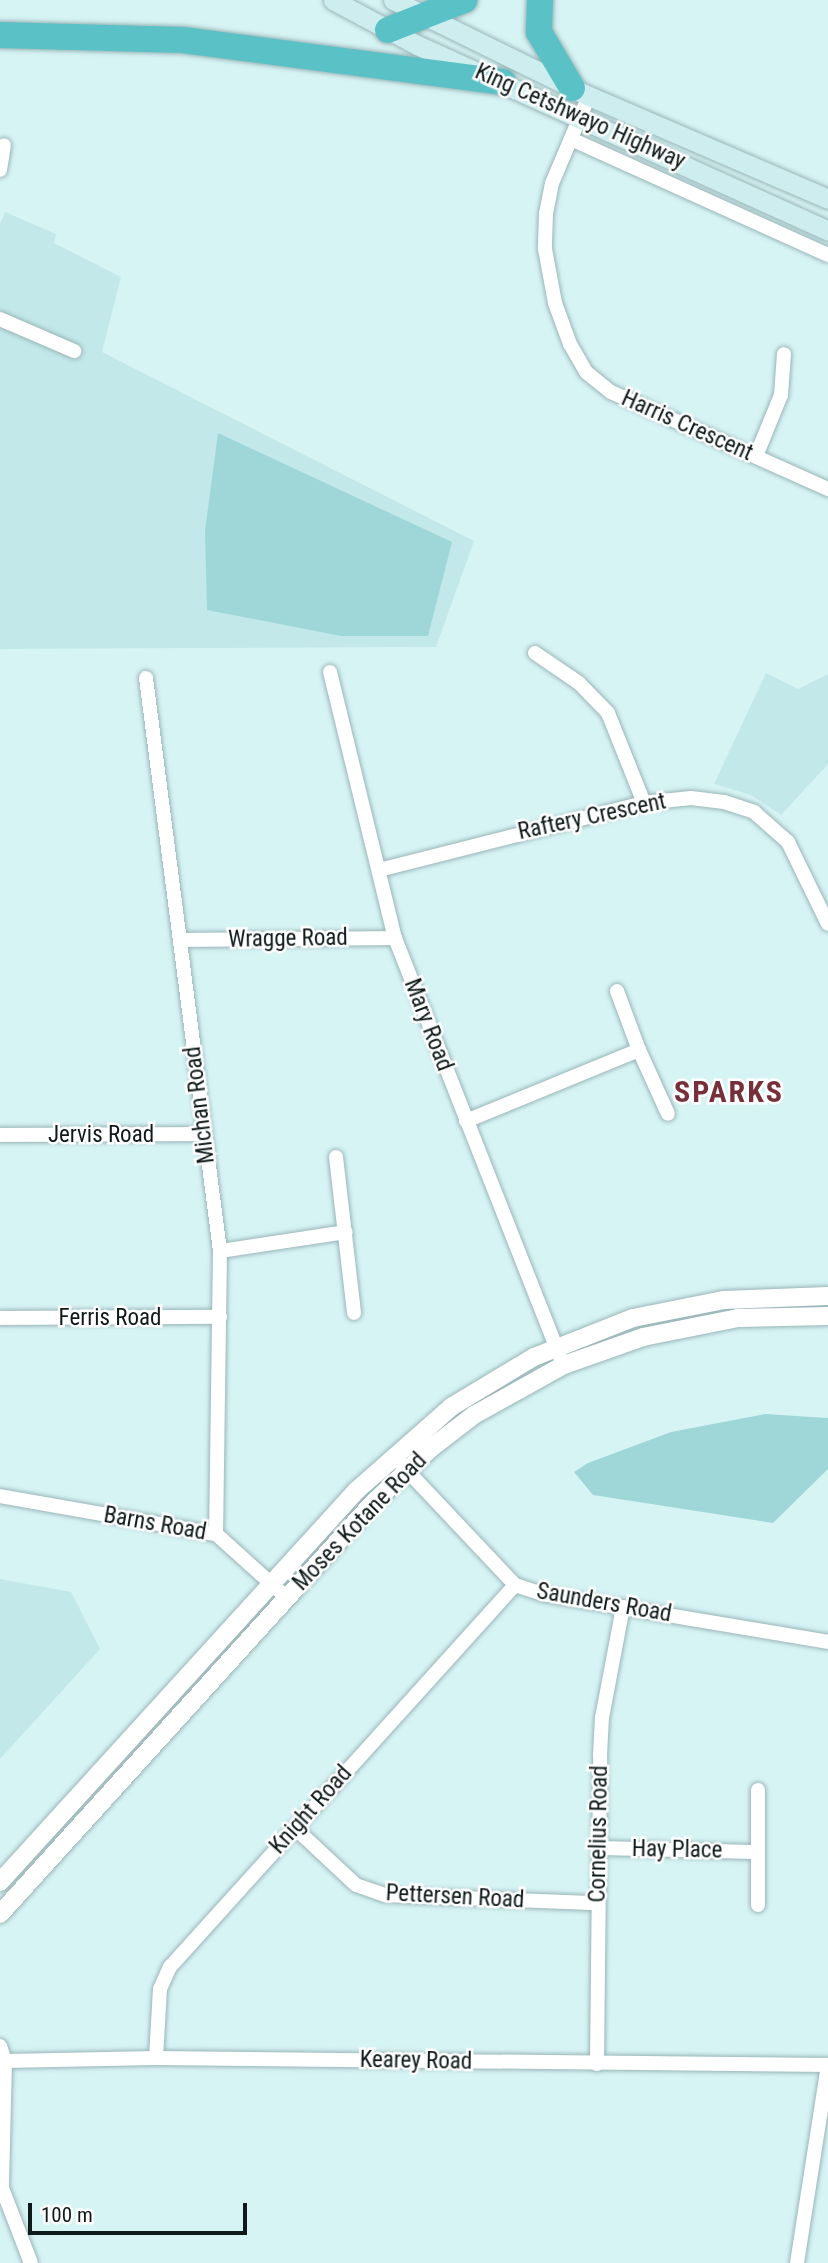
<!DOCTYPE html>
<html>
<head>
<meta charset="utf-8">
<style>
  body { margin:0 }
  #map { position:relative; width:828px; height:2263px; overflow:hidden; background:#d7f4f5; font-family:"Roboto Condensed",sans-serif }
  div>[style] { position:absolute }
  .built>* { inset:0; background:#c2e8ea }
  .green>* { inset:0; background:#9fd7d9 }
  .roads { filter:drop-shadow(0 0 2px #9ab5b7) drop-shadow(0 0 2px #9ab5b7) }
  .minor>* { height:14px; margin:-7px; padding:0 7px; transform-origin:7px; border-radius:7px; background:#fff }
  .tertiary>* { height:18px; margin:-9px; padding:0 9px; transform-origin:9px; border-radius:9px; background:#fff }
  .secondary>* { height:19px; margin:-9.5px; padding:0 9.5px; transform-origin:9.5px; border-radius:9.5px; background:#ceedee }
  .motorway>* { height:26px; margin:-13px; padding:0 13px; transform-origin:13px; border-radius:13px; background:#5ac2c7 }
  span { translate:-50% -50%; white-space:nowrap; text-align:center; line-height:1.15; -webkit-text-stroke:5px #fff; paint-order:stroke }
  .street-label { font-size:23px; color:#0e1919 }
  .district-label { font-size:30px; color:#773039; font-weight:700; letter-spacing:2px }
  .scale { position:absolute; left:28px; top:2203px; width:219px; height:32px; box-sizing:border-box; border:4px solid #0e1919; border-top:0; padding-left:9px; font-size:21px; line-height:24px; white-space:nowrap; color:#0e1919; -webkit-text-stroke:5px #fff; paint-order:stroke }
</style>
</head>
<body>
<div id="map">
  <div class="built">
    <div style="clip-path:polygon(5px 212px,56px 234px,54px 243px,121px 277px,102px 352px,474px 541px,436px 647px,0 649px,0 224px)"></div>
    <div style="clip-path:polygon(766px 673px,798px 689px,828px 674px,828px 764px,781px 815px,751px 795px,714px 784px)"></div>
    <div style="clip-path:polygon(0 1579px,71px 1592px,100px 1649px,0 1759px)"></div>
  </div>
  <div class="green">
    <div style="clip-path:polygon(218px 433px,452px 542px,428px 636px,341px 636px,207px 610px,205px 531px)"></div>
    <div style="clip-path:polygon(765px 1414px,828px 1418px,828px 1469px,773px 1523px,593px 1495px,574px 1472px,588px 1463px,671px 1432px)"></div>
  </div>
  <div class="roads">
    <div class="minor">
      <div style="left:589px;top:96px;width:95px;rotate:113deg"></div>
      <div style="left:552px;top:183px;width:32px;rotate:101deg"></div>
      <div style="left:546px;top:214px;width:35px;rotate:92deg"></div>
      <div style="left:545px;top:249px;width:55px;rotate:79.5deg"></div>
      <div style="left:555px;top:303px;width:44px;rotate:69.9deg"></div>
      <div style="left:570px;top:344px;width:32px;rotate:60deg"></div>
      <div style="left:586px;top:372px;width:32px;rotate:39deg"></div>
      <div style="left:611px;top:392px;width:238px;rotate:24.1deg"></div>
      <div style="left:571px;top:139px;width:282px;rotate:24.3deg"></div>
      <div style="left:0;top:170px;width:25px;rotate:-81deg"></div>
      <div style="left:0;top:319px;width:81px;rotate:23.4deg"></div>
      <div style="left:756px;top:456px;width:66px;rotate:-67.7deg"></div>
      <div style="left:781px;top:395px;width:41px;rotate:-85.8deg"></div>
      <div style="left:535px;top:653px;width:53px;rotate:34.3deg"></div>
      <div style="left:579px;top:683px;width:42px;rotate:46deg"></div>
      <div style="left:608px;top:713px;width:97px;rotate:68.2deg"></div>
      <div style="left:330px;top:672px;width:274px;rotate:76.3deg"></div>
      <div style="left:395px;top:938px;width:450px;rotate:68.5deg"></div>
      <div style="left:146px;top:678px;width:578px;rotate:82.64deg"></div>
      <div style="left:220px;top:1251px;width:283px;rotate:90.8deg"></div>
      <div style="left:379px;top:870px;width:273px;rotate:-14.2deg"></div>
      <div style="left:644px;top:803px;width:47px;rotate:-6.1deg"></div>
      <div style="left:691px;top:798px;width:33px;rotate:7deg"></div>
      <div style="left:724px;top:802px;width:32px;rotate:18deg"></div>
      <div style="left:754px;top:812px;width:45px;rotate:41.4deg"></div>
      <div style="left:788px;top:842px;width:91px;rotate:64deg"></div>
      <div style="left:181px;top:940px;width:214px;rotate:-0.5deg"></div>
      <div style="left:617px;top:991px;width:63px;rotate:69.6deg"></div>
      <div style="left:466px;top:1121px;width:187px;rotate:-22.3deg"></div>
      <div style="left:639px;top:1050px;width:70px;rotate:65.6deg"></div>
      <div style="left:0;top:1135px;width:203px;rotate:-0.3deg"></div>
      <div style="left:336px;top:1157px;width:157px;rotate:83.4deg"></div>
      <div style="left:220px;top:1251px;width:127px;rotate:-8.6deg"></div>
      <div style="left:0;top:1318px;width:220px;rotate:-0.3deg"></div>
      <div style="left:401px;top:1464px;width:166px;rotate:46.7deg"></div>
      <div style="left:515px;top:1585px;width:28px;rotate:18deg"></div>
      <div style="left:542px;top:1594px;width:290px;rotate:9.5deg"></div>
      <div style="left:0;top:1496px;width:219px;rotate:10deg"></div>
      <div style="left:216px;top:1534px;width:96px;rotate:42deg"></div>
      <div style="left:295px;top:1828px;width:83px;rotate:43.1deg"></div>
      <div style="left:356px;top:1885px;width:31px;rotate:19deg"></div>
      <div style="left:385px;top:1895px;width:212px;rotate:2.2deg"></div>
      <div style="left:599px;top:1848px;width:157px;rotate:1.5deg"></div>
      <div style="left:758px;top:1905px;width:115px;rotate:-90deg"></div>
      <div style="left:0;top:2046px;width:16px;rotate:72deg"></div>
      <div style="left:5px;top:2061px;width:151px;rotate:-1.1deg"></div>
      <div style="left:156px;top:2058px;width:672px;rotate:0.6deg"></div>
      <div style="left:828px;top:2065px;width:200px;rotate:98.9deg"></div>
      <div style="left:156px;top:2058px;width:69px;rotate:-86.7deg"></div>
      <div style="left:160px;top:1989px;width:24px;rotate:-66deg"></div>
      <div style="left:170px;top:1967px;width:515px;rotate:-47.91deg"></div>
      <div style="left:0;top:2061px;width:5px"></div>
      <div style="left:5px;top:2061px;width:127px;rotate:91.4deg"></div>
      <div style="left:2px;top:2188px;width:80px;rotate:68.9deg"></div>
      <div style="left:597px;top:2064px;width:309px;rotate:-89.4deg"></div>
      <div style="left:600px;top:1755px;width:37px;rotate:-87deg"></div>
      <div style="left:602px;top:1718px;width:113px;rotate:-79.3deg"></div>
    </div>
    <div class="tertiary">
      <div style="left:0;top:1882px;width:530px;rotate:-47.68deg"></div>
      <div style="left:357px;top:1490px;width:125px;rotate:-41.4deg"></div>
      <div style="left:451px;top:1407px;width:97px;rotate:-31.1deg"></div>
      <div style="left:534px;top:1357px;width:106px;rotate:-21.5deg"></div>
      <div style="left:633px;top:1318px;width:93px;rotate:-11.2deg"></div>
      <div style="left:724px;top:1300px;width:104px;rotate:-2.2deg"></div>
      <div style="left:0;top:1914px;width:554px;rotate:-47.78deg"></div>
      <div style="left:372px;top:1504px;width:81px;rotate:-43.5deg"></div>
      <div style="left:431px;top:1448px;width:54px;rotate:-37.5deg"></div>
      <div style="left:474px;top:1415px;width:103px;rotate:-29.1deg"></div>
      <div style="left:564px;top:1365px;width:84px;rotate:-19.5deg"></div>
      <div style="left:643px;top:1337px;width:97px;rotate:-11.3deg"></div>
      <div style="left:738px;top:1318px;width:90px;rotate:-1.3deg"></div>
    </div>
    <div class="secondary">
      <div style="left:333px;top:0;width:95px;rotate:28.2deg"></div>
      <div style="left:417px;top:45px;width:451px;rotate:24.3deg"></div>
      <div style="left:393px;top:0;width:218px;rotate:26.1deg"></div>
      <div style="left:589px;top:96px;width:260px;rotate:23.3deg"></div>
    </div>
    <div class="motorway">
      <div style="left:540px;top:0;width:32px;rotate:92deg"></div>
      <div style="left:539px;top:32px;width:65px;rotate:59.5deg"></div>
      <div style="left:388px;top:30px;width:82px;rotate:-21.5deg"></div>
      <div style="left:0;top:35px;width:183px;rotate:1.6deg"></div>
      <div style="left:183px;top:40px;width:323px;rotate:7.5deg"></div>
    </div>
  </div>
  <div class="street-label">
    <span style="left:580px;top:117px;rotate:24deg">King Cetshwayo Highway</span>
    <span style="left:687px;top:426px;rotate:24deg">Harris Crescent</span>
    <span style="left:592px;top:817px;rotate:-12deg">Raftery Crescent</span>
    <span style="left:288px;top:939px;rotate:-1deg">Wragge Road</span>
    <span style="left:428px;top:1025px;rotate:69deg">Mary Road</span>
    <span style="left:200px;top:1105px;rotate:-97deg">Michan Road</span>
    <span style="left:101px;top:1135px">Jervis Road</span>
    <span style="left:110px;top:1318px">Ferris Road</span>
    <span style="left:360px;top:1522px;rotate:-46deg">Moses Kotane Road</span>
    <span style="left:155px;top:1524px;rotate:10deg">Barns Road</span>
    <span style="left:604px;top:1603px;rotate:10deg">Saunders Road</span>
    <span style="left:311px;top:1810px;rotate:-48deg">Knight Road</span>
    <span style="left:599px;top:1834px;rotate:-89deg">Cornelius Road</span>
    <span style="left:677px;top:1850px;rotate:1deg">Hay Place</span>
    <span style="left:455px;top:1897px;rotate:3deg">Pettersen Road</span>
    <span style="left:416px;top:2061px;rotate:1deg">Kearey Road</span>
  </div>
  <div class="district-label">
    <span style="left:729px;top:1092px">SPARKS</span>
  </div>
  <div class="scale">100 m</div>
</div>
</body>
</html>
